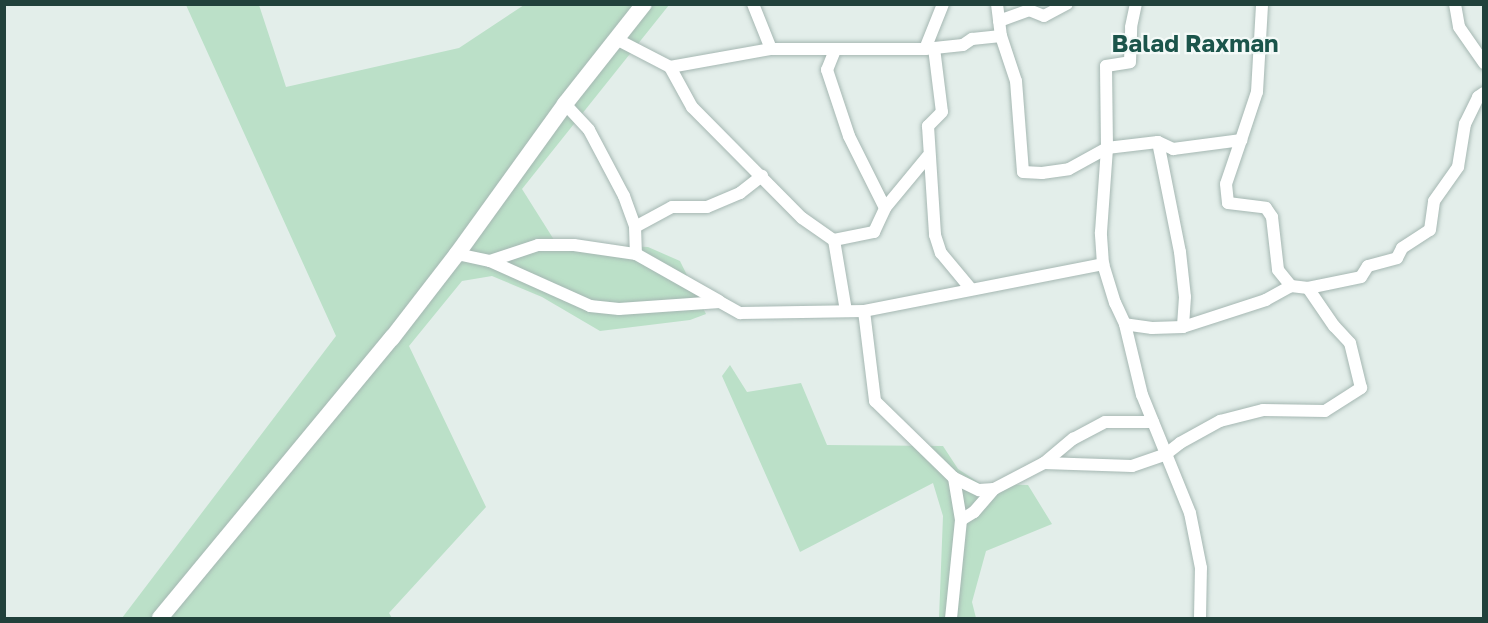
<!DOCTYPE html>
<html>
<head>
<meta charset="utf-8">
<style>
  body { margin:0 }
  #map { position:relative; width:1488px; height:623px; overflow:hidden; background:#e3eeea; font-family:"Golos Text",sans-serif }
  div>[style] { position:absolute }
  .green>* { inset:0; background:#bbe0c8 }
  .roads { filter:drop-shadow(0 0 2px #a5b7b2) drop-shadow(0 0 2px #a5b7b2) }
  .minor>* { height:12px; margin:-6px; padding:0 6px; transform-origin:6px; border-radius:6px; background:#fff }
  .tertiary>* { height:16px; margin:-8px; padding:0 8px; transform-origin:8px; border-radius:8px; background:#fff }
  span { translate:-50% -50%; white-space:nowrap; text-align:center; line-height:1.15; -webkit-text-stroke:4.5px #f4faf8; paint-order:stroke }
  .quarter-label { font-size:24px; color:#1b554b; font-weight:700 }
  .frame { position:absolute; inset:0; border:6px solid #21413b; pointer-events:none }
</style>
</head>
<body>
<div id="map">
  <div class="green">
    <div style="clip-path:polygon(186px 5px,259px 5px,286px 87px,459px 48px,524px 5px,669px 5px,522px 189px,556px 243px,648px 247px,680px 261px,706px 314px,690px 320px,600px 331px,542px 297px,492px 276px,462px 281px,409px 346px,486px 507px,389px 613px,392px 618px,122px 618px,336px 336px)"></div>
    <div style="clip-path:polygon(730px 365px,747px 392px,801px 383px,827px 445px,943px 446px,958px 469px,981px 484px,1028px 485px,1052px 524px,986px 551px,972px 602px,976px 618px,939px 618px,943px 516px,933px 483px,800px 552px,722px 376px)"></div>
  </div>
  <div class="roads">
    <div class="minor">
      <div style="left:753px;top:4px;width:48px;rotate:68.2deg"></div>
      <div style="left:997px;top:4px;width:32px;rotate:83deg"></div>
      <div style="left:1001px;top:36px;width:47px;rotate:71.6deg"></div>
      <div style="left:1016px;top:81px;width:91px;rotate:85.6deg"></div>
      <div style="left:1023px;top:172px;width:19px;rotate:3deg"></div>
      <div style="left:1042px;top:173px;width:27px;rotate:-8deg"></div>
      <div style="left:1069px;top:169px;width:43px;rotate:-28.9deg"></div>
      <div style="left:1107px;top:148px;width:82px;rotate:-90.7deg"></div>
      <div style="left:1106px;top:66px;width:24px;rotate:-9deg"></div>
      <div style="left:1130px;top:62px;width:35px;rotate:-88deg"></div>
      <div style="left:1131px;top:27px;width:24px;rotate:-78deg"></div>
      <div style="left:1455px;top:4px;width:23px;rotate:80deg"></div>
      <div style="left:1459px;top:27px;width:44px;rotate:55.2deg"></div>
      <div style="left:999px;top:21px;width:32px;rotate:-20deg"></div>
      <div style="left:1029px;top:10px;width:16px;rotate:22deg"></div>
      <div style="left:1044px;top:16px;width:26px;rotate:-28deg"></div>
      <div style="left:618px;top:40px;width:59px;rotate:27.4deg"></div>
      <div style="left:670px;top:67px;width:103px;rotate:-10.1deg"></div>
      <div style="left:771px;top:49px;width:154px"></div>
      <div style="left:925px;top:49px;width:38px;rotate:-6deg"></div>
      <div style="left:963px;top:45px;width:11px;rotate:-34deg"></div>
      <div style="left:972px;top:39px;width:29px;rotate:-6deg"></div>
      <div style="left:934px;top:48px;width:64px;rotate:82.9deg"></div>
      <div style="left:942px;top:112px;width:20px;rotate:135deg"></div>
      <div style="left:928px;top:126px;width:109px;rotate:86.3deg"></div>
      <div style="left:935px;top:235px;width:19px;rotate:72deg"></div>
      <div style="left:941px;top:253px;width:47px;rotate:50.2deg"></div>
      <div style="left:925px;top:49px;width:48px;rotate:-68.2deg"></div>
      <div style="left:670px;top:67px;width:46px;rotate:61.2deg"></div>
      <div style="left:692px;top:107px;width:156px;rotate:45.3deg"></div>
      <div style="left:802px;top:218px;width:39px;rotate:35deg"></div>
      <div style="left:834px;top:240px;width:72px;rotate:80.4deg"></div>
      <div style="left:565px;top:104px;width:35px;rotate:47deg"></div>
      <div style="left:589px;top:130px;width:75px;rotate:62.1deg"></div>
      <div style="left:624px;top:196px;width:33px;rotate:70deg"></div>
      <div style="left:635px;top:227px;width:27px;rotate:88deg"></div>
      <div style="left:1241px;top:140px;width:46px;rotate:108.8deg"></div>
      <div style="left:1226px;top:184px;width:19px;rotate:84deg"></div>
      <div style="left:1228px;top:203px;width:38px;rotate:7deg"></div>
      <div style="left:1266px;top:208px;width:11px;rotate:56deg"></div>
      <div style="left:1272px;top:217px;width:53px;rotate:83.5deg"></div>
      <div style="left:1278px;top:270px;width:21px;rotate:51deg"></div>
      <div style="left:1158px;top:142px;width:112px;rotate:78.7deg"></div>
      <div style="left:1180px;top:252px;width:45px;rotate:83.7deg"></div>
      <div style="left:1185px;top:297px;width:30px;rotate:94deg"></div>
      <div style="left:885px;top:208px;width:67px;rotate:-50.4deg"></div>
      <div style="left:635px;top:227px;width:42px;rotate:-28.4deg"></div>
      <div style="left:672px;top:207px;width:35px"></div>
      <div style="left:707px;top:207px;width:36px;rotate:-23deg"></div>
      <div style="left:740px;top:193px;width:28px;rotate:-38deg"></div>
      <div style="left:834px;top:240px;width:41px;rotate:-11.3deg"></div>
      <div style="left:874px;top:232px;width:26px;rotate:-65deg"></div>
      <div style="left:885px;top:208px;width:80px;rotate:-116.6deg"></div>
      <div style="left:849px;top:136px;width:70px;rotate:-108.4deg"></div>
      <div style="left:827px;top:70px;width:22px;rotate:-68deg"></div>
      <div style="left:457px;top:254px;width:34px;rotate:12deg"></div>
      <div style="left:490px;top:261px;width:110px;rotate:24.2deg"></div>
      <div style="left:590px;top:306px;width:29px;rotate:6deg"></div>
      <div style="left:619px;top:309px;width:101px;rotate:-4deg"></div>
      <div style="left:720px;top:302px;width:23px;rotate:29deg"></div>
      <div style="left:740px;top:313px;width:124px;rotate:-0.9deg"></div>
      <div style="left:864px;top:311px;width:91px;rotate:83deg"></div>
      <div style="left:875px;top:401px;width:110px;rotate:44.3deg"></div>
      <div style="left:954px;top:478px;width:43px;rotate:80.5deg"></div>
      <div style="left:961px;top:520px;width:99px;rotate:95.8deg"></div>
      <div style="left:490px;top:261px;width:51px;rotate:-18.4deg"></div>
      <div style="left:538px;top:245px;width:36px"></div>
      <div style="left:574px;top:245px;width:63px;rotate:8.3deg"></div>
      <div style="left:636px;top:254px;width:95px;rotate:29.5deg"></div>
      <div style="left:1308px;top:288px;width:54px;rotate:-11.7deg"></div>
      <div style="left:1361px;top:277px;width:13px;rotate:-58deg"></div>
      <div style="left:1368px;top:266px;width:30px;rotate:-15deg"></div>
      <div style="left:1397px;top:258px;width:11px;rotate:-63deg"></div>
      <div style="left:1402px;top:248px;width:33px;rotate:-33deg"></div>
      <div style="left:1430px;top:230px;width:29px;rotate:-82deg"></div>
      <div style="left:1434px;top:201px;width:42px;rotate:-54.8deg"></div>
      <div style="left:1458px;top:167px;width:44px;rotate:-80.8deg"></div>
      <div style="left:1465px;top:124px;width:30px;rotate:-64deg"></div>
      <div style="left:1478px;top:97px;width:7px;rotate:-34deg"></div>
      <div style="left:864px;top:311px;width:244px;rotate:-11.1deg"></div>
      <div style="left:1044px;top:463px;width:88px;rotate:2deg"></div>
      <div style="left:1132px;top:466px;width:36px;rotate:-19deg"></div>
      <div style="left:1166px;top:454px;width:18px;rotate:-38deg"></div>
      <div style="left:1180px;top:443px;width:46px;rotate:-28.8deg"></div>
      <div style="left:1220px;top:421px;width:44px;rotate:-14.3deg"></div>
      <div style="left:1263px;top:410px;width:62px;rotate:0.9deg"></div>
      <div style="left:1325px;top:411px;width:43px;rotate:-32.6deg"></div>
      <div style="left:1361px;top:388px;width:46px;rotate:-103.7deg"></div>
      <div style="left:1350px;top:343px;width:23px;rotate:-133deg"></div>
      <div style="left:1334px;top:326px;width:46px;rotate:-124.4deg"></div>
      <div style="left:1308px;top:288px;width:17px;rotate:-173deg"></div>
      <div style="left:1291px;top:286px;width:29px;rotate:151deg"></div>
      <div style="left:1266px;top:300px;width:87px;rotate:162deg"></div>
      <div style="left:1183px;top:327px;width:31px;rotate:178deg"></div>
      <div style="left:1152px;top:328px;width:27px;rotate:-172deg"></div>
      <div style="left:954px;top:478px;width:28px;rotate:26deg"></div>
      <div style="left:979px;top:490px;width:15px;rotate:-4deg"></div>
      <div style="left:994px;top:489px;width:56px;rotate:-27.5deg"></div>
      <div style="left:1044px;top:463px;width:38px;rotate:-40deg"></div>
      <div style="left:1073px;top:439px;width:36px;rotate:-28deg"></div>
      <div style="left:1105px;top:422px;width:48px"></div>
      <div style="left:961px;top:520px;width:15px;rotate:-32deg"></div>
      <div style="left:974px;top:512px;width:30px;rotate:-49deg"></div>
      <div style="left:1200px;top:618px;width:50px;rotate:-88.9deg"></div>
      <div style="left:1201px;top:568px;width:56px;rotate:-101.3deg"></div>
      <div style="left:1190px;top:513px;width:127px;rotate:-112.1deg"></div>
      <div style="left:1142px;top:395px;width:73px;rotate:-103.5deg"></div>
      <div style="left:1125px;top:324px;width:23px;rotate:-115deg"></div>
      <div style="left:1115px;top:303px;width:41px;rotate:-107.1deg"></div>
      <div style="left:1103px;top:264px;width:32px;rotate:-94deg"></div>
      <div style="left:1101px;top:232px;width:84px;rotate:-85.9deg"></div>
      <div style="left:1107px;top:148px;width:51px;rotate:-6.7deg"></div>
      <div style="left:1158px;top:142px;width:17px;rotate:25deg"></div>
      <div style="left:1173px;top:149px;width:69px;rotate:-7.5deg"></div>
      <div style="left:1241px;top:140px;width:51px;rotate:-71.6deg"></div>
      <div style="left:1257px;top:92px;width:88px;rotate:-86.7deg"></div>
    </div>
    <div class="tertiary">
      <div style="left:160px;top:618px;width:364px;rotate:-50.4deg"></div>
      <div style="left:392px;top:338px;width:106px;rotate:-52.3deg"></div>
      <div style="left:457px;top:254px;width:185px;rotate:-54.2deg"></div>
      <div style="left:565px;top:104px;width:127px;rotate:-51.7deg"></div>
    </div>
  </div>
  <div class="quarter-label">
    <span style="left:1195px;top:43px">Balad Raxman</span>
  </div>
  <div class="frame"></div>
</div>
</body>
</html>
